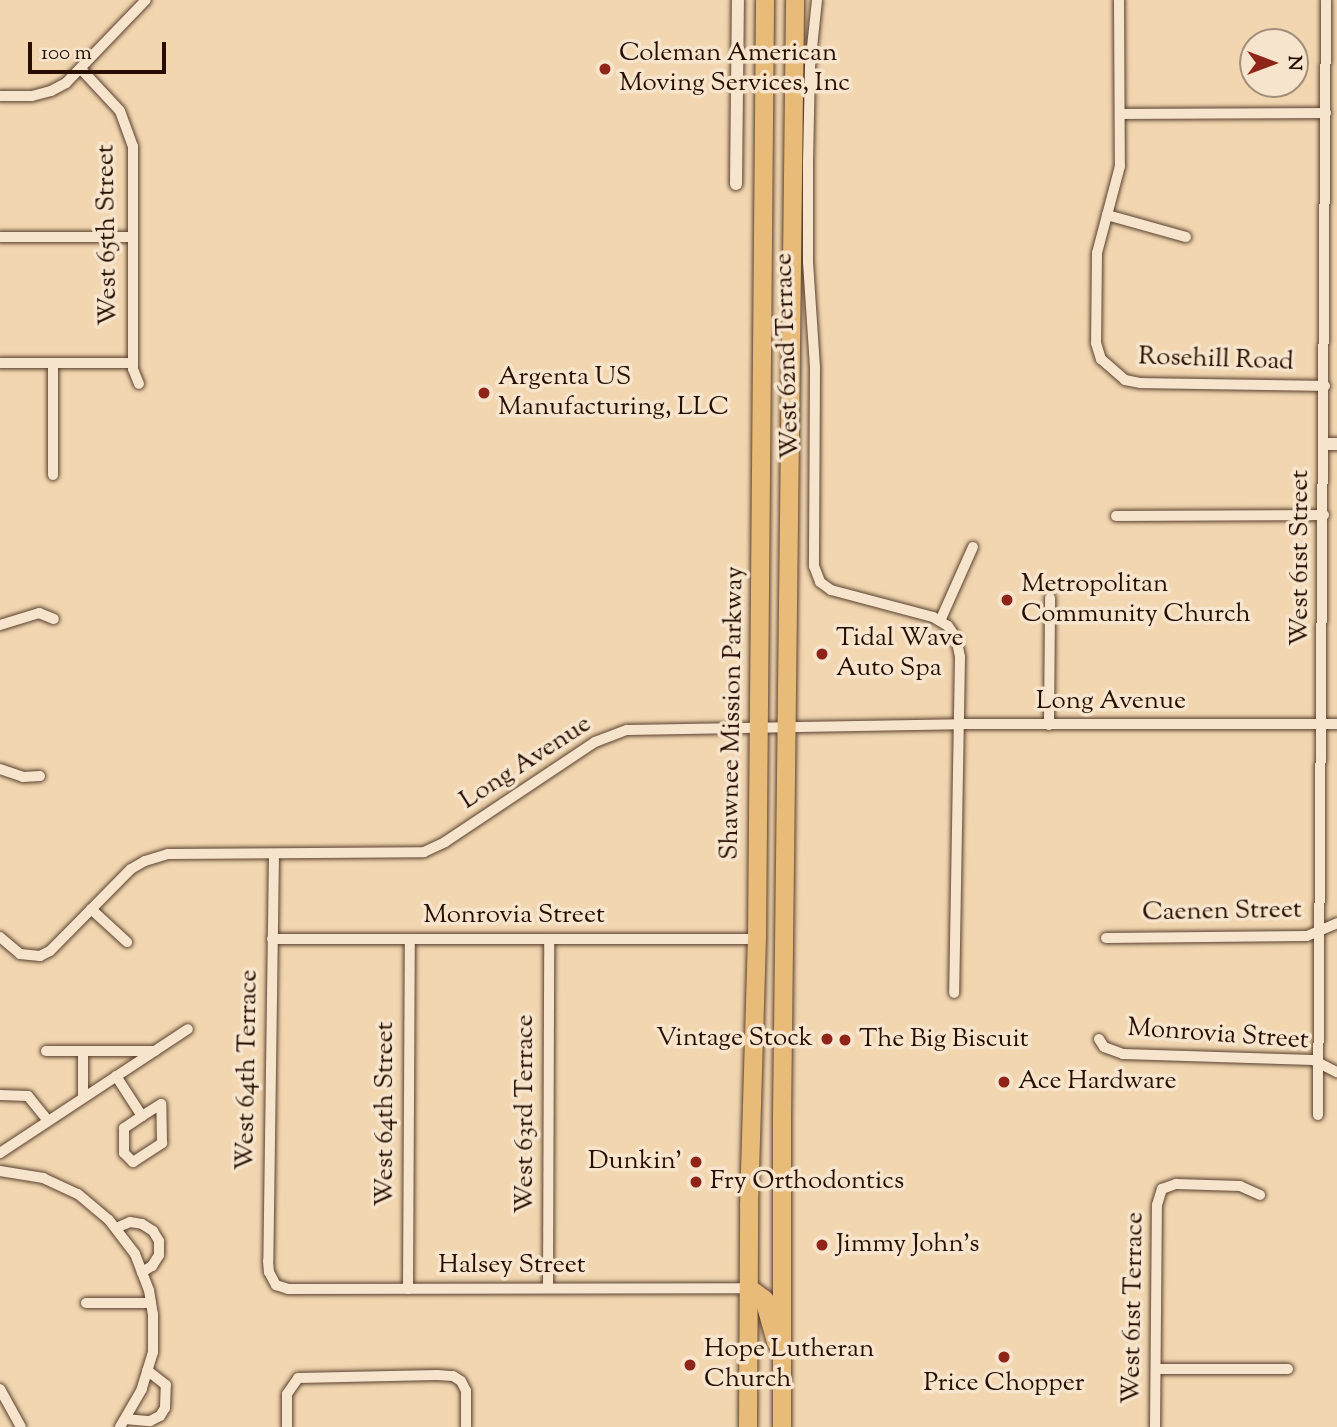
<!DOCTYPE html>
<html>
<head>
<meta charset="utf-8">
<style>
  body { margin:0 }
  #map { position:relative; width:1337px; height:1427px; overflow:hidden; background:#f1d6b0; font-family:"Sorts Mill Goudy",serif }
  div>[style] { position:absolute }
  .roads { filter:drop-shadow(0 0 2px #5a402d) drop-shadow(0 0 2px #5a402d) }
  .minor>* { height:10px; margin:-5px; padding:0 5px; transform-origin:5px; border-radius:5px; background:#f6e4cc }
  .tertiary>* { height:12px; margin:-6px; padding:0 6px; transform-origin:6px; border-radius:6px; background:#f6e4cc }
  .trunk>* { height:18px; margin:-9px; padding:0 9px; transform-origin:9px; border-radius:9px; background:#e8bb78 }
  .dots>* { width:19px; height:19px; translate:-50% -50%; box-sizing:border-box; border:4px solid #f6e4cc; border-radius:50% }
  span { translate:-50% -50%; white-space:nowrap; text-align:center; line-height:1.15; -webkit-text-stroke:7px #f6e4cc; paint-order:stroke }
  .poi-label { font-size:26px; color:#270e01 }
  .left { translate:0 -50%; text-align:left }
  .right { translate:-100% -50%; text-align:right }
  .street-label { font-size:26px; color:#270e01 }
  .north { position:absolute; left:1239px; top:28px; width:70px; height:70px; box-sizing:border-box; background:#f6e4cc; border:2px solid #a38e7b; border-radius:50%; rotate:90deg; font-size:19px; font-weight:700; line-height:28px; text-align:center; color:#270e01 }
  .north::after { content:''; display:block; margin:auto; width:24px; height:32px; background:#8f2418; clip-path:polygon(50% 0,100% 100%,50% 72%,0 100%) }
  .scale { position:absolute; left:28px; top:42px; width:138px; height:32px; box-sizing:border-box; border:4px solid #270e01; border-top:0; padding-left:9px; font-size:21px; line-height:24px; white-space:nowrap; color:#270e01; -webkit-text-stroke:5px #f6e4cc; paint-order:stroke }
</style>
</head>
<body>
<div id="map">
  <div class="roads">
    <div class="minor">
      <div style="left:817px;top:0;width:67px;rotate:96deg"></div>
      <div style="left:810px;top:67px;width:94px;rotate:91.2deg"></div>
      <div style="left:808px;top:161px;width:101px;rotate:90deg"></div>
      <div style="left:808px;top:262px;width:106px;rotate:86.2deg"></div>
      <div style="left:815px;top:368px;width:198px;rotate:90.3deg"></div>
      <div style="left:814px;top:566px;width:17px;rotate:69deg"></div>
      <div style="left:820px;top:582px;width:14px;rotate:36deg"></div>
      <div style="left:831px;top:590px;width:106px;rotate:14.8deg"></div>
      <div style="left:933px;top:617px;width:17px;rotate:31deg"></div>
      <div style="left:948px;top:626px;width:14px;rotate:56deg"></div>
      <div style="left:956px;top:638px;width:19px;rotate:78deg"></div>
      <div style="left:960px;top:657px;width:336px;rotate:91deg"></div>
      <div style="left:1119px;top:0;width:166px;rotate:89.7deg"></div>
      <div style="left:1120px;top:166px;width:90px;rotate:104.8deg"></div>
      <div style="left:1097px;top:253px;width:90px;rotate:90.6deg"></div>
      <div style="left:1096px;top:343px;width:17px;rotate:73deg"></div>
      <div style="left:1101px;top:359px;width:32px;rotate:41deg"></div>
      <div style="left:1125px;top:380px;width:16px;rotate:11deg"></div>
      <div style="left:1141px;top:383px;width:184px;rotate:0.9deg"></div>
      <div style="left:81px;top:69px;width:57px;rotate:47.1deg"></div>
      <div style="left:120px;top:111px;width:37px;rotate:70deg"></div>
      <div style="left:133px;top:146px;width:223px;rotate:90deg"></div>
      <div style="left:133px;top:369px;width:16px;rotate:68deg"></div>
      <div style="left:0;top:96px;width:32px"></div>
      <div style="left:32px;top:96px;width:20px;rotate:-15deg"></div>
      <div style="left:51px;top:91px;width:17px;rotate:-28deg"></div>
      <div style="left:66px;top:83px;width:115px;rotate:-46.1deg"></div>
      <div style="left:1120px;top:114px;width:206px;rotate:-0.3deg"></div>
      <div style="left:1107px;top:215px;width:82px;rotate:15.6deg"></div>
      <div style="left:0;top:237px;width:133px"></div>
      <div style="left:0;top:363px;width:133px"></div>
      <div style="left:53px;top:363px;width:112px;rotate:90deg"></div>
      <div style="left:1116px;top:516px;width:208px;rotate:-0.3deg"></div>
      <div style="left:940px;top:621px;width:81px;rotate:-66deg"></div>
      <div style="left:0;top:625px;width:41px;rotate:-17.1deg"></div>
      <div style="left:39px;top:613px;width:16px;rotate:22deg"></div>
      <div style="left:1049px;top:725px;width:127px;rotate:-89.5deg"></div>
      <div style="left:0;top:769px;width:24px;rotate:19deg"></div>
      <div style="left:23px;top:777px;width:17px;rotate:-3deg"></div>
      <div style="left:274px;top:854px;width:407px;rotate:90.8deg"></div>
      <div style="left:268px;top:1261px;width:11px;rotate:85deg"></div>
      <div style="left:269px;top:1272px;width:15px;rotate:62deg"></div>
      <div style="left:276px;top:1285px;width:13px;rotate:18deg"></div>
      <div style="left:288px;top:1289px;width:461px;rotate:-0.1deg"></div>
      <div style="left:91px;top:909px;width:49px;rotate:42.5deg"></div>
      <div style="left:0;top:937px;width:26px;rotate:40deg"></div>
      <div style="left:20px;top:954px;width:20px;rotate:6deg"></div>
      <div style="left:40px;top:956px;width:11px;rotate:-27deg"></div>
      <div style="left:50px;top:951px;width:115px;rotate:-45.4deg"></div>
      <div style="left:131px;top:869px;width:16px;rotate:-30deg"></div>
      <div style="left:145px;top:861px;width:24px;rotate:-17deg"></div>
      <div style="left:168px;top:854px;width:256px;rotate:-0.4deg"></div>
      <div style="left:424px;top:852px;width:23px;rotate:-25deg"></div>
      <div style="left:445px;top:842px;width:180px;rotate:-33.7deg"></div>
      <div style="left:595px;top:742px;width:34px;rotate:-21deg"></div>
      <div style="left:627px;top:730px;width:332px;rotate:-1deg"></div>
      <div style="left:959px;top:724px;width:378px"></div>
      <div style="left:1106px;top:938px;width:201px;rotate:-0.6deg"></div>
      <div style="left:1307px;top:936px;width:33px;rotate:-23deg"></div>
      <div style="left:272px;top:939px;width:485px"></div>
      <div style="left:1099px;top:1039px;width:9px;rotate:58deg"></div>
      <div style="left:1104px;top:1047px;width:20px;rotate:20deg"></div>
      <div style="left:1123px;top:1054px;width:190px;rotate:1.8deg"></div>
      <div style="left:1313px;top:1060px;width:27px;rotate:27deg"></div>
      <div style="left:46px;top:1051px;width:109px"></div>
      <div style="left:83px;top:1051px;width:46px;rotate:90deg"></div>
      <div style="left:116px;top:1076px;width:48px;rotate:57deg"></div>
      <div style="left:142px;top:1116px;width:22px;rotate:146deg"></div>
      <div style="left:124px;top:1128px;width:25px;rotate:90deg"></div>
      <div style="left:124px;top:1153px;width:13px;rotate:45deg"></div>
      <div style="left:133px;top:1162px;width:35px;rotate:-33deg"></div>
      <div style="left:162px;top:1143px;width:39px;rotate:-91deg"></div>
      <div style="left:161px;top:1104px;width:22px;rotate:148deg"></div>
      <div style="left:0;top:1095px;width:28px;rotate:2deg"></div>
      <div style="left:28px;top:1096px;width:32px;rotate:51deg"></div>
      <div style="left:1318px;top:1115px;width:1115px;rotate:-89.59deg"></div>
      <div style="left:0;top:1153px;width:225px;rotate:-33.4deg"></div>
      <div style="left:0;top:1171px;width:44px;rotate:9.2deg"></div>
      <div style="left:43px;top:1178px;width:38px;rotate:25deg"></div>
      <div style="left:78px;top:1194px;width:40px;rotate:40deg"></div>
      <div style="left:109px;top:1220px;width:43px;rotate:52.6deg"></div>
      <div style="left:135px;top:1254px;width:39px;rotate:69deg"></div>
      <div style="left:149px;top:1290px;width:24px;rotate:81deg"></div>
      <div style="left:153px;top:1314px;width:38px;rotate:90deg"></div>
      <div style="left:153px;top:1352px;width:39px;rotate:107deg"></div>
      <div style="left:142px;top:1389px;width:44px;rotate:120.1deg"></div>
      <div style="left:116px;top:1228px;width:15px;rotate:-23deg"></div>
      <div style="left:130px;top:1222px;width:12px;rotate:9deg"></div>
      <div style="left:142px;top:1224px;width:13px;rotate:32deg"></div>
      <div style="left:153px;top:1231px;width:12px;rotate:59deg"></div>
      <div style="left:159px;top:1241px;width:14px;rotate:90deg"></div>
      <div style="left:159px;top:1255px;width:13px;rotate:122deg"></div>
      <div style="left:152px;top:1266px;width:12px;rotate:149deg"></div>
      <div style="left:548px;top:1288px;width:348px;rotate:-89.8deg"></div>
      <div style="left:408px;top:1289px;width:350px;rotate:-89.7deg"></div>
      <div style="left:86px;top:1303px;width:65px"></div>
      <div style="left:1156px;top:1369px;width:132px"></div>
      <div style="left:0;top:1389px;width:43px;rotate:61.1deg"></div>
      <div style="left:125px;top:1419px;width:25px;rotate:5deg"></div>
      <div style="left:150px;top:1421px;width:11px;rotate:-27deg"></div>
      <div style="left:160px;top:1416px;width:9px;rotate:-58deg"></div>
      <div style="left:165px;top:1408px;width:23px;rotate:-88deg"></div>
      <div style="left:166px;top:1385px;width:24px;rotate:-142deg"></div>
      <div style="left:287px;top:1427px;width:33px;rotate:-90deg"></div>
      <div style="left:287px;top:1394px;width:19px;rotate:-55deg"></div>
      <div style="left:298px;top:1378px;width:139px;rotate:-1.2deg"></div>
      <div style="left:437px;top:1375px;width:16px;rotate:4deg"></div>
      <div style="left:453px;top:1376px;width:9px;rotate:32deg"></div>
      <div style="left:461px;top:1381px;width:11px;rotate:63deg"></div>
      <div style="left:466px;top:1391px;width:36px;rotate:90deg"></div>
      <div style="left:1155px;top:1427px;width:222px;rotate:-89.5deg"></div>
      <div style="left:1157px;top:1205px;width:17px;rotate:-73deg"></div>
      <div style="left:1162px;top:1189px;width:15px;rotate:-20deg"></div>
      <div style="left:1176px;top:1184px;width:64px;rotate:1.8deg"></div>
      <div style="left:1240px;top:1186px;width:22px;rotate:24deg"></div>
    </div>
    <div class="tertiary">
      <div style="left:736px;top:184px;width:184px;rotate:-89.4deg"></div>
      <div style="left:1325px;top:444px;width:12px"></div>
    </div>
    <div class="trunk">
      <div style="left:749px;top:1288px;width:19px;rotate:36deg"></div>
      <div style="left:764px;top:1299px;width:45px;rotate:74.4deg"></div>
      <div style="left:748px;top:1427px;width:221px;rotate:-89.7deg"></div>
      <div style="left:749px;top:1206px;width:267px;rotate:-88.3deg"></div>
      <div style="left:757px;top:939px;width:939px;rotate:-89.51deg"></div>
      <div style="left:782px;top:1427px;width:309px;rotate:-90deg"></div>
      <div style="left:782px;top:1118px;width:1118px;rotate:-89.33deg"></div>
    </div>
  </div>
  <div class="dots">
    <div style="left:605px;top:69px;background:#8f2418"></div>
    <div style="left:484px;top:393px;background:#8f2418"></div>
    <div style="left:1007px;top:600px;background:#8f2418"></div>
    <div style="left:822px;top:654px;background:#8f2418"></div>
    <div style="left:827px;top:1039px;background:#8f2418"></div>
    <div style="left:845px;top:1040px;background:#8f2418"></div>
    <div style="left:1004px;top:1082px;background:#8f2418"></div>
    <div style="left:696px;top:1162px;background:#8f2418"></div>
    <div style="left:696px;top:1182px;background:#8f2418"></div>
    <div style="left:822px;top:1245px;background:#8f2418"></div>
    <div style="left:1004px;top:1357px;background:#8f2418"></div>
    <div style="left:690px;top:1365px;background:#8f2418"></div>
  </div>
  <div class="poi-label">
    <span class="left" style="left:619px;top:69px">Coleman American<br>Moving Services, Inc</span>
    <span class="left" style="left:498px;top:393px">Argenta US<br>Manufacturing, LLC</span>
    <span class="left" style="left:1021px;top:600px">Metropolitan<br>Community Church</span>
    <span class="left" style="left:836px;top:654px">Tidal Wave<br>Auto Spa</span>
    <span class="right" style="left:813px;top:1039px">Vintage Stock</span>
    <span class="left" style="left:859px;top:1040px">The Big Biscuit</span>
    <span class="left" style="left:1018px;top:1082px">Ace Hardware</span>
    <span class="right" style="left:682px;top:1162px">Dunkin'</span>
    <span class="left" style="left:710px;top:1182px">Fry Orthodontics</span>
    <span class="left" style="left:836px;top:1245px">Jimmy John's</span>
    <span class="left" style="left:704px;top:1365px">Hope Lutheran<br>Church</span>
    <span style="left:1004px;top:1384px">Price Chopper</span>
  </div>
  <div class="street-label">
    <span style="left:108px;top:235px;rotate:-91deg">West 65th Street</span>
    <span style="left:788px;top:356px;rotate:-92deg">West 62nd Terrace</span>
    <span style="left:1216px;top:360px;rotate:2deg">Rosehill Road</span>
    <span style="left:1301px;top:558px;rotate:-90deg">West 61st Street</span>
    <span style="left:1111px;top:702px">Long Avenue</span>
    <span style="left:733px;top:713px;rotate:-89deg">Shawnee Mission Parkway</span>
    <span style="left:526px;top:763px;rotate:-33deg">Long Avenue</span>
    <span style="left:1222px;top:912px;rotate:-1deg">Caenen Street</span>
    <span style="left:514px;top:916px">Monrovia Street</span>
    <span style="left:1218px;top:1035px;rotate:4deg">Monrovia Street</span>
    <span style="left:248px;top:1070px;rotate:-89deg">West 64th Terrace</span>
    <span style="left:386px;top:1114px;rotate:-90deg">West 64th Street</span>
    <span style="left:526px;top:1114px;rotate:-90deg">West 63rd Terrace</span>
    <span style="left:512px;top:1266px">Halsey Street</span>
    <span style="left:1134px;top:1308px;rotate:-89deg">West 61st Terrace</span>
  </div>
  <div class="north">N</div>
  <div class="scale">100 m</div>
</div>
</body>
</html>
